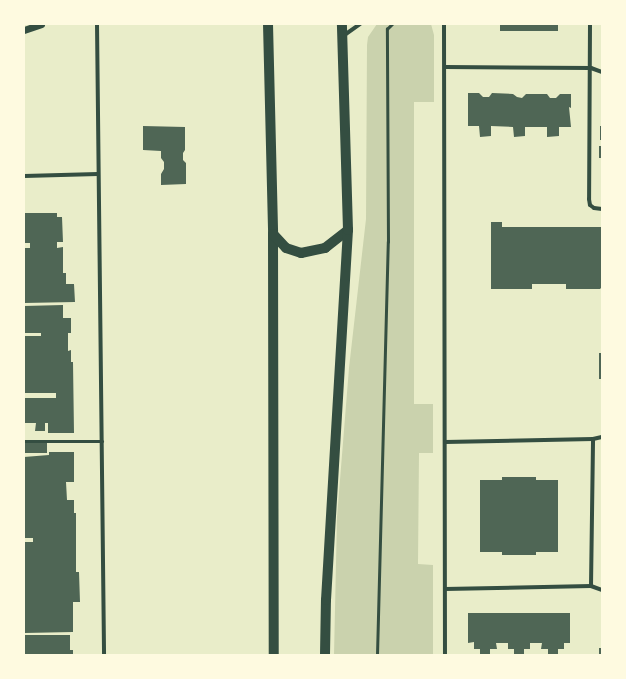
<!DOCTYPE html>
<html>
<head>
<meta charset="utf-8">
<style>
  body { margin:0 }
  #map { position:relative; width:626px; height:679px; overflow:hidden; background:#e9edc9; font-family:"Times New Roman",serif }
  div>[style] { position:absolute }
  .green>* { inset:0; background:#cad2ad }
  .building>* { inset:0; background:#4f6655; transform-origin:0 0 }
  .path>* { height:2.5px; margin:-1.25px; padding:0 1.25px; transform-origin:1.25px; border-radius:1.25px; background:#344e41 }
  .service>* { height:3px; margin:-1.5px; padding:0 1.5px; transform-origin:1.5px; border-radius:1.5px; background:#344e41 }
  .minor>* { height:4px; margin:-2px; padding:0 2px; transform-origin:2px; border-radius:2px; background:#344e41 }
  .tertiary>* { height:7px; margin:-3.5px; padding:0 3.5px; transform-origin:3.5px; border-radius:3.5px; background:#344e41 }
  .primary>* { height:10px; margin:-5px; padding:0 5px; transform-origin:5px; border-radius:5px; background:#344e41 }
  span { translate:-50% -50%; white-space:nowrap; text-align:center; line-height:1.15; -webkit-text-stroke:4px #fefae0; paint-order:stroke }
  .frame { position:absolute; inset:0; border:25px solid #fefae0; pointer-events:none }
</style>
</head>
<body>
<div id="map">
  <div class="green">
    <div style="clip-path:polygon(377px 24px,431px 24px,434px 35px,434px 102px,414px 102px,414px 404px,433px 404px,433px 453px,419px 453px,418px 564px,433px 565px,433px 655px,334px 655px,337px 517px,349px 368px,366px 219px,367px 45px,368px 37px)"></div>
  </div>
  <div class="building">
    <div style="left:500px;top:24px;width:58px;height:7px"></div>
    <div style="clip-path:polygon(468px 93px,479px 93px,483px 97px,489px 97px,492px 93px,513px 94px,517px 97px,522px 98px,526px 94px,547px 94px,550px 98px,556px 98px,560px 94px,571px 94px,571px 108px,569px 107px,571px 127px,559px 127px,559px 136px,547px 137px,547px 127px,525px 127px,525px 136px,514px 137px,513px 127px,491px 126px,491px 136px,480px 137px,479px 126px,468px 126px)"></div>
    <div style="clip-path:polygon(143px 126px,185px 127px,185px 150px,183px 153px,183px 160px,186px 163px,186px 184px,161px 185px,161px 174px,164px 169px,164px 162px,161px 158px,161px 151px,143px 150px)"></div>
    <div style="left:600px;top:126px;width:2px;height:14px"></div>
    <div style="left:599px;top:146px;width:3px;height:12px"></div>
    <div style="clip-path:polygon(24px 213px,57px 213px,57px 217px,62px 217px,63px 242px,57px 242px,57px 248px,63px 247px,63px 273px,66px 273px,66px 284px,74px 284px,75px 302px,24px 303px,24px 248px,30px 248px,30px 243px,24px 243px)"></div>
    <div style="clip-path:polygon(491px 222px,502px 222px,502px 227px,602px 227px,602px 287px,600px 289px,566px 289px,566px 284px,532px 284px,532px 289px,491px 289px)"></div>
    <div style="clip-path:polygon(63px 305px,63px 318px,71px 318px,71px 333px,68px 333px,68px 351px,71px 350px,71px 362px,73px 362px,74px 433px,48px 433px,48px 423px,45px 423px,45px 431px,35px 431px,36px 423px,24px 423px,24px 398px,56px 398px,56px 393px,24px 393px,24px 336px,41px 336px,41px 333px,24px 333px,24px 306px)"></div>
    <div style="left:599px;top:353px;width:3px;height:26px"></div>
    <div style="left:24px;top:440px;width:23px;height:13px"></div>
    <div style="clip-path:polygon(49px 452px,74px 452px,74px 482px,66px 482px,67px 500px,74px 500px,74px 513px,76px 513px,76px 572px,79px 572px,80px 602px,73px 602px,73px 632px,24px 633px,24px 542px,33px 542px,33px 538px,24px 538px,24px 457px,49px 455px)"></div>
    <div style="clip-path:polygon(502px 477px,536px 477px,536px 480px,558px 480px,558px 552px,536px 552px,536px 555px,502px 555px,502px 552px,480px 552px,480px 480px,502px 480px)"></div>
    <div style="clip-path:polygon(468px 613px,570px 613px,570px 643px,564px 643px,564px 649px,558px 649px,558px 655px,548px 655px,548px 649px,541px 649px,542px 643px,530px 643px,530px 649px,524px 649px,524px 655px,514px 655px,514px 649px,508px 649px,508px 643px,496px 643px,497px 649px,490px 649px,490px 655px,480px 655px,480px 649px,474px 649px,474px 642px,468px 643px)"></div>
    <div style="clip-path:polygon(24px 635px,70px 635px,70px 650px,73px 650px,73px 655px,24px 655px)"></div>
    <div style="left:599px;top:648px;width:3px;height:7px"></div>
  </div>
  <div class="path">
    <div style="left:377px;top:655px;width:413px;rotate:-88.5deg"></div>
    <div style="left:388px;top:242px;width:213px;rotate:-90.3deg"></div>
    <div style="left:387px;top:29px;width:7px;rotate:-45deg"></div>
  </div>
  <div class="service">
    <div style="left:24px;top:441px;width:78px"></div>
  </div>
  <div class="minor">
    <div style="left:97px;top:24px;width:631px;rotate:89.36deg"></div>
    <div style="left:444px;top:24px;width:631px;rotate:89.91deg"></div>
    <div style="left:590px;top:24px;width:175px;rotate:90.3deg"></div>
    <div style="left:589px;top:199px;width:6px;rotate:81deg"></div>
    <div style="left:590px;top:205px;width:5px;rotate:37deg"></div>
    <div style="left:594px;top:208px;width:8px;rotate:7deg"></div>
    <div style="left:343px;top:36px;width:21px;rotate:-35deg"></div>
    <div style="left:445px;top:67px;width:146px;rotate:0.4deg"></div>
    <div style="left:591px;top:68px;width:12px;rotate:20deg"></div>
    <div style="left:24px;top:176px;width:74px;rotate:-1.5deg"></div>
    <div style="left:445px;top:442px;width:148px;rotate:-1.2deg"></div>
    <div style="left:593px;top:439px;width:9px;rotate:-13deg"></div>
    <div style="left:591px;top:586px;width:147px;rotate:-89.2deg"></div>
    <div style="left:445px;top:589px;width:146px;rotate:-1.2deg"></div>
    <div style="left:591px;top:586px;width:12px;rotate:20deg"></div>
  </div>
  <div class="tertiary">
    <div style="left:24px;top:30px;width:18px;rotate:-19deg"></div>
  </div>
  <div class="primary">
    <div style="left:268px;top:24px;width:210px;rotate:88.6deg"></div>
    <div style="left:273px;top:234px;width:421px;rotate:89.9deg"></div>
    <div style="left:273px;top:234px;width:19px;rotate:47deg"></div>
    <div style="left:286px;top:248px;width:16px;rotate:18deg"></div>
    <div style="left:301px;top:253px;width:25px;rotate:-12deg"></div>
    <div style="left:325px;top:248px;width:29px;rotate:-38deg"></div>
    <div style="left:325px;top:655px;width:55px;rotate:-89deg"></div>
    <div style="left:326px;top:600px;width:371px;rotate:-86.6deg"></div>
    <div style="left:348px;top:230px;width:206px;rotate:-91.7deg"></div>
  </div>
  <div class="frame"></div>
</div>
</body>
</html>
